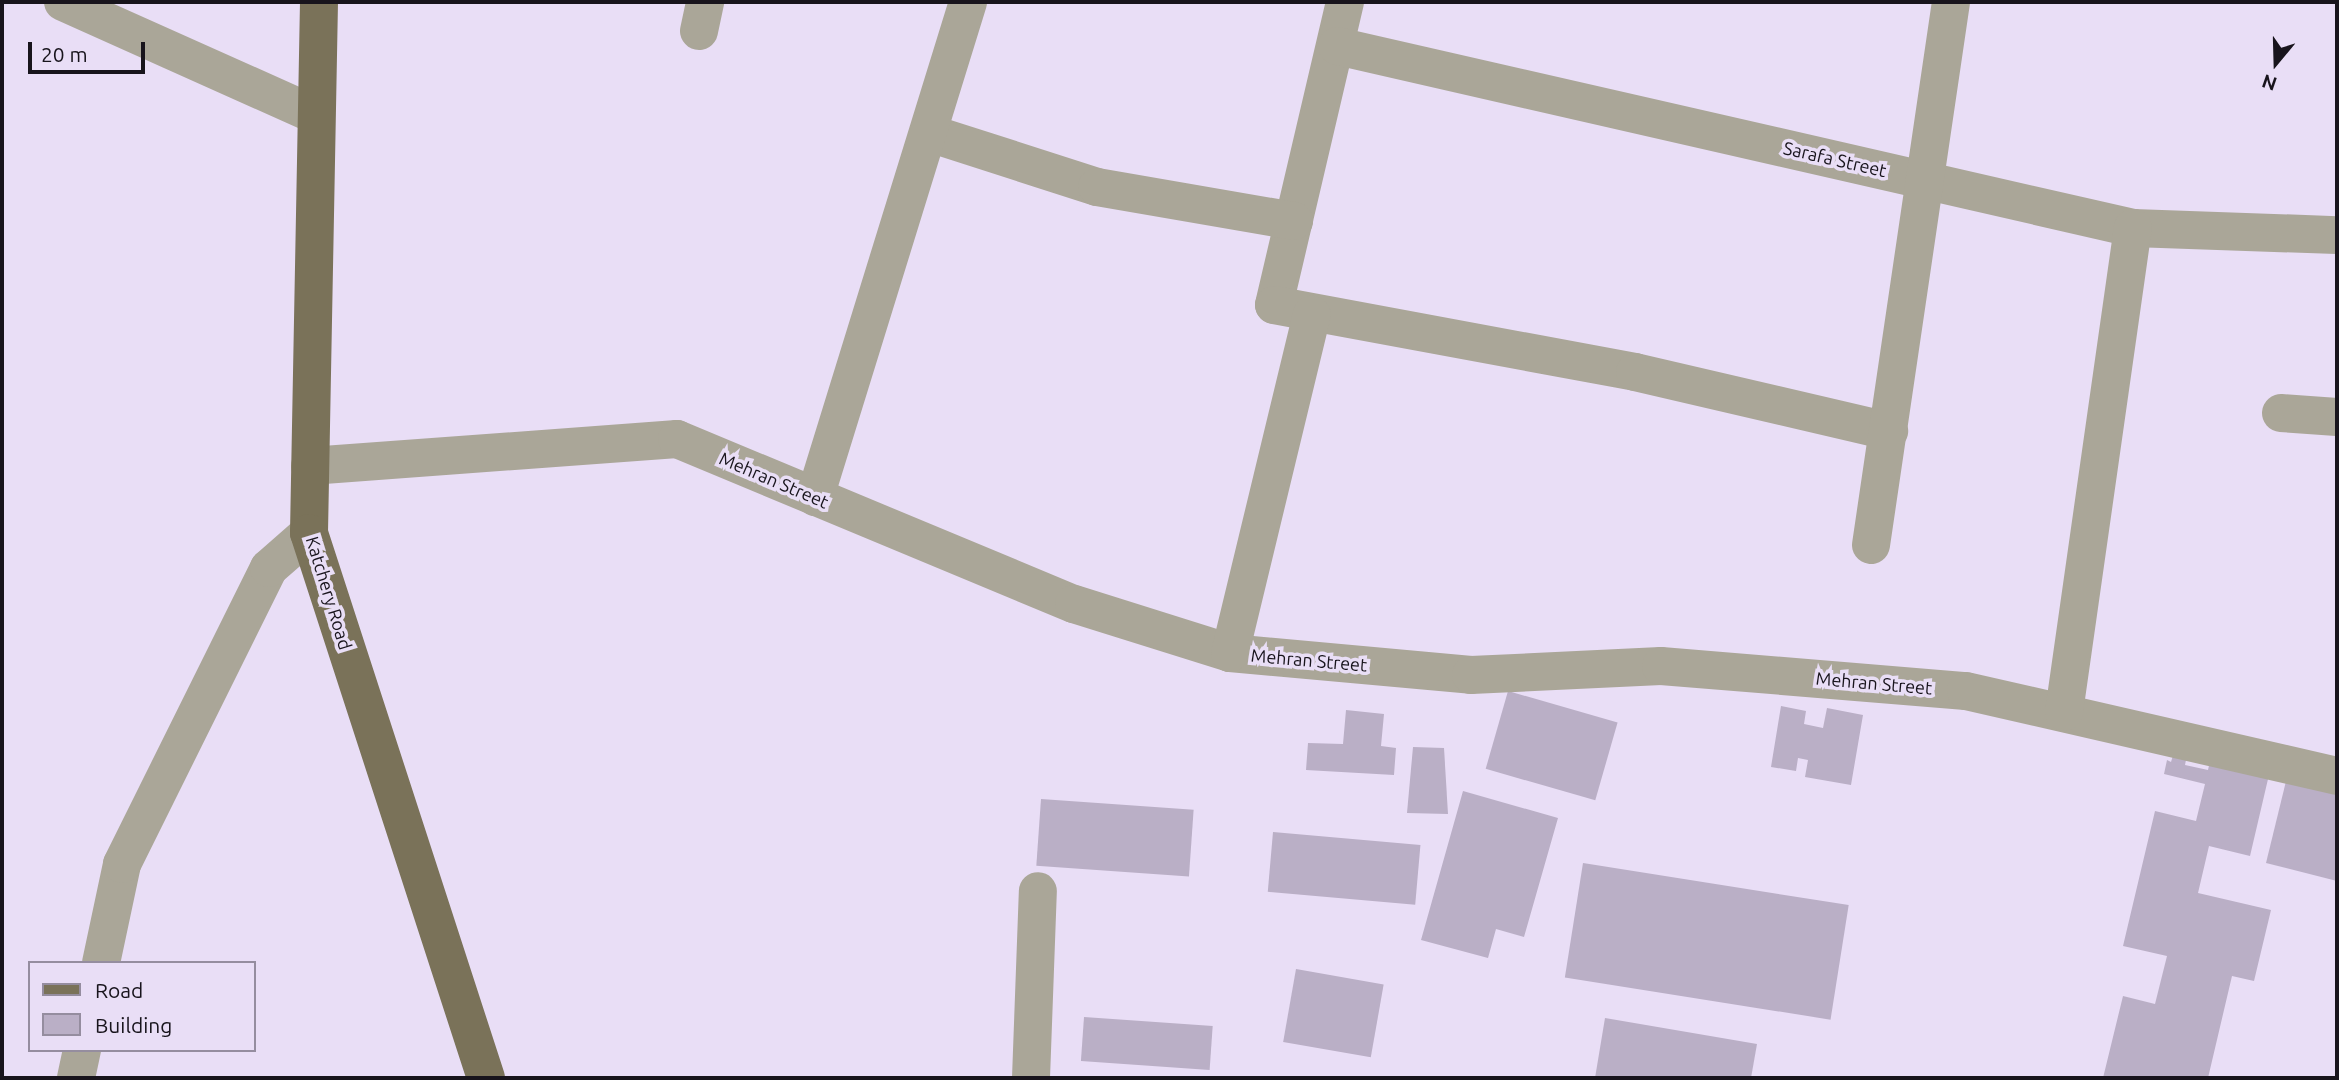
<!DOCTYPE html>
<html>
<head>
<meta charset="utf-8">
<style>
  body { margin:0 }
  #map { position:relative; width:2339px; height:1080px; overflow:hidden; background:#e9def6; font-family:Ubuntu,sans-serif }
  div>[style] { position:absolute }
  .building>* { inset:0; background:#baafc6; transform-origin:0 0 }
  .minor>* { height:38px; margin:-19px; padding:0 19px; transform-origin:19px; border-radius:19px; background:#aaa698 }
  .major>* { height:38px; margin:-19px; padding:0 19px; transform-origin:19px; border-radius:19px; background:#7a7259 }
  span { translate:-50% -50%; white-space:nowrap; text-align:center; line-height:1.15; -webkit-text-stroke:7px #e9def6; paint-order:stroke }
  .street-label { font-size:18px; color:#18141c }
  .frame { position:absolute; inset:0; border:4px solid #18141c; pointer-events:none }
  .legend { position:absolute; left:28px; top:961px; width:228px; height:91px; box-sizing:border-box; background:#e9def6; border:2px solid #958d9f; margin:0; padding:9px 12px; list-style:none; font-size:21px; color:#18141c }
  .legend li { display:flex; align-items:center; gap:14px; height:35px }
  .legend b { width:35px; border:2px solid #958d9f }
  .north { position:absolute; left:2241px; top:28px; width:70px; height:70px; -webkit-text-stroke:5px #e9def6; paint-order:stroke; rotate:199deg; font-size:19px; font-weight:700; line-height:28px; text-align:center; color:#18141c }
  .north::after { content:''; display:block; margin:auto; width:24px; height:32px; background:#18141c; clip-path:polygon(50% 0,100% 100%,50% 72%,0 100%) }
  .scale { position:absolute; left:28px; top:42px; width:117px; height:32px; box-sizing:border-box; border:4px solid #18141c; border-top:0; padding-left:9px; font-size:21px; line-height:24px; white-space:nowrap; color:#18141c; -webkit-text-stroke:5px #e9def6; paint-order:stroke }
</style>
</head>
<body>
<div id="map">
  <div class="building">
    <div style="left:1508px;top:691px;width:114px;height:81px;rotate:16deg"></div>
    <div style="clip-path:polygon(1781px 706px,1806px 711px,1804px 724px,1823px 728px,1827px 708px,1863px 715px,1851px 785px,1805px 777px,1808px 760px,1798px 758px,1796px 771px,1771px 767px)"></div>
    <div style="clip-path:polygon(1346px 710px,1384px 714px,1381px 746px,1396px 748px,1394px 775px,1306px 770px,1308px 743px,1343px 744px)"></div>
    <div style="clip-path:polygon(1413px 747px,1444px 748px,1448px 814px,1407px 813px)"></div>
    <div style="clip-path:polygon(2213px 748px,2272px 762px,2250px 856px,2209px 846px,2198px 893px,2271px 910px,2254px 981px,2232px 976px,2208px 1078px,2103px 1078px,2123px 996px,2155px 1004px,2167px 956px,2123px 946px,2155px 811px,2196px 821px,2205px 784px,2164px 774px,2167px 760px,2171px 762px,2174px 752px,2187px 755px,2185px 765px,2208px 770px)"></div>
    <div style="clip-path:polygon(2289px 769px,2337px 781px,2337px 881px,2266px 863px)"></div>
    <div style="clip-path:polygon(1463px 791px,1558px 818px,1524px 937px,1496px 929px,1488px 958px,1421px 940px)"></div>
    <div style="left:1041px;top:799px;width:153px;height:67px;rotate:4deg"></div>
    <div style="left:1273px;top:832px;width:148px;height:60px;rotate:5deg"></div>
    <div style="left:1583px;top:863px;width:269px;height:116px;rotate:9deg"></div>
    <div style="left:1296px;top:969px;width:89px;height:74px;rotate:10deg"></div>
    <div style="left:1084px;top:1017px;width:129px;height:44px;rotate:4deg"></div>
    <div style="clip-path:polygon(1605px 1018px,1757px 1044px,1751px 1078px,1595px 1078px)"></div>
  </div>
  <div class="minor">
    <div style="left:63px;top:2px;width:277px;rotate:24.1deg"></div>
    <div style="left:1345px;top:2px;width:311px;rotate:103.2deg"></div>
    <div style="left:1274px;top:305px;width:367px;rotate:10.5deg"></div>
    <div style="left:1635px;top:372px;width:261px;rotate:13.1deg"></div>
    <div style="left:699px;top:31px;width:30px;rotate:-78deg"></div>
    <div style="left:1337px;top:46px;width:817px;rotate:12.88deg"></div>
    <div style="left:2133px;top:228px;width:204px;rotate:2deg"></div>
    <div style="left:929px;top:133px;width:176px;rotate:17.8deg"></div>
    <div style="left:1097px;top:187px;width:200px;rotate:9.8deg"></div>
    <div style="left:2281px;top:413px;width:56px;rotate:4.1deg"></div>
    <div style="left:310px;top:466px;width:368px;rotate:-4.2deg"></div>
    <div style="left:677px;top:439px;width:430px;rotate:22.6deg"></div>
    <div style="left:1074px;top:604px;width:164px;rotate:17.4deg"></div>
    <div style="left:1230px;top:653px;width:242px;rotate:5.2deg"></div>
    <div style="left:1471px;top:675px;width:190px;rotate:-2.7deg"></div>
    <div style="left:1661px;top:666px;width:306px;rotate:4.7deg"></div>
    <div style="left:1966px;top:691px;width:381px;rotate:12.9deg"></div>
    <div style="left:815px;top:497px;width:518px;rotate:-72.82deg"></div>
    <div style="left:1871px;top:545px;width:549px;rotate:-81.62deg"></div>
    <div style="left:1230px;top:653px;width:348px;rotate:-76.4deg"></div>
    <div style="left:2064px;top:712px;width:489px;rotate:-81.9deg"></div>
    <div style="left:101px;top:963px;width:101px;rotate:-78deg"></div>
    <div style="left:122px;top:864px;width:330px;rotate:-63.6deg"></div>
    <div style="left:269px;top:568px;width:53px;rotate:-41.2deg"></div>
    <div style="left:76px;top:1078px;width:29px;rotate:-78deg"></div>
    <div style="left:1031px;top:1078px;width:187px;rotate:-87.9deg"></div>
  </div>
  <div class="major">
    <div style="left:319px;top:2px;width:531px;rotate:91.08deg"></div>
    <div style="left:309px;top:533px;width:573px;rotate:72.01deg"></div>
  </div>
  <div class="street-label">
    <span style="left:1835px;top:159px;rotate:13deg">Sarafa Street</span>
    <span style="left:774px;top:480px;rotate:23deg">Mehran Street</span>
    <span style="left:329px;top:593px;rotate:73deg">Katchery Road</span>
    <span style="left:1309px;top:660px;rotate:5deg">Mehran Street</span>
    <span style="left:1874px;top:683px;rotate:5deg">Mehran Street</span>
  </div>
  <div class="frame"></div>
  <ul class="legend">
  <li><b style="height:9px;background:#7a7259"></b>Road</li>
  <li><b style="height:19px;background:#baafc6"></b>Building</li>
  </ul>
  <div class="north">N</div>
  <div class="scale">20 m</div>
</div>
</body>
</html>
